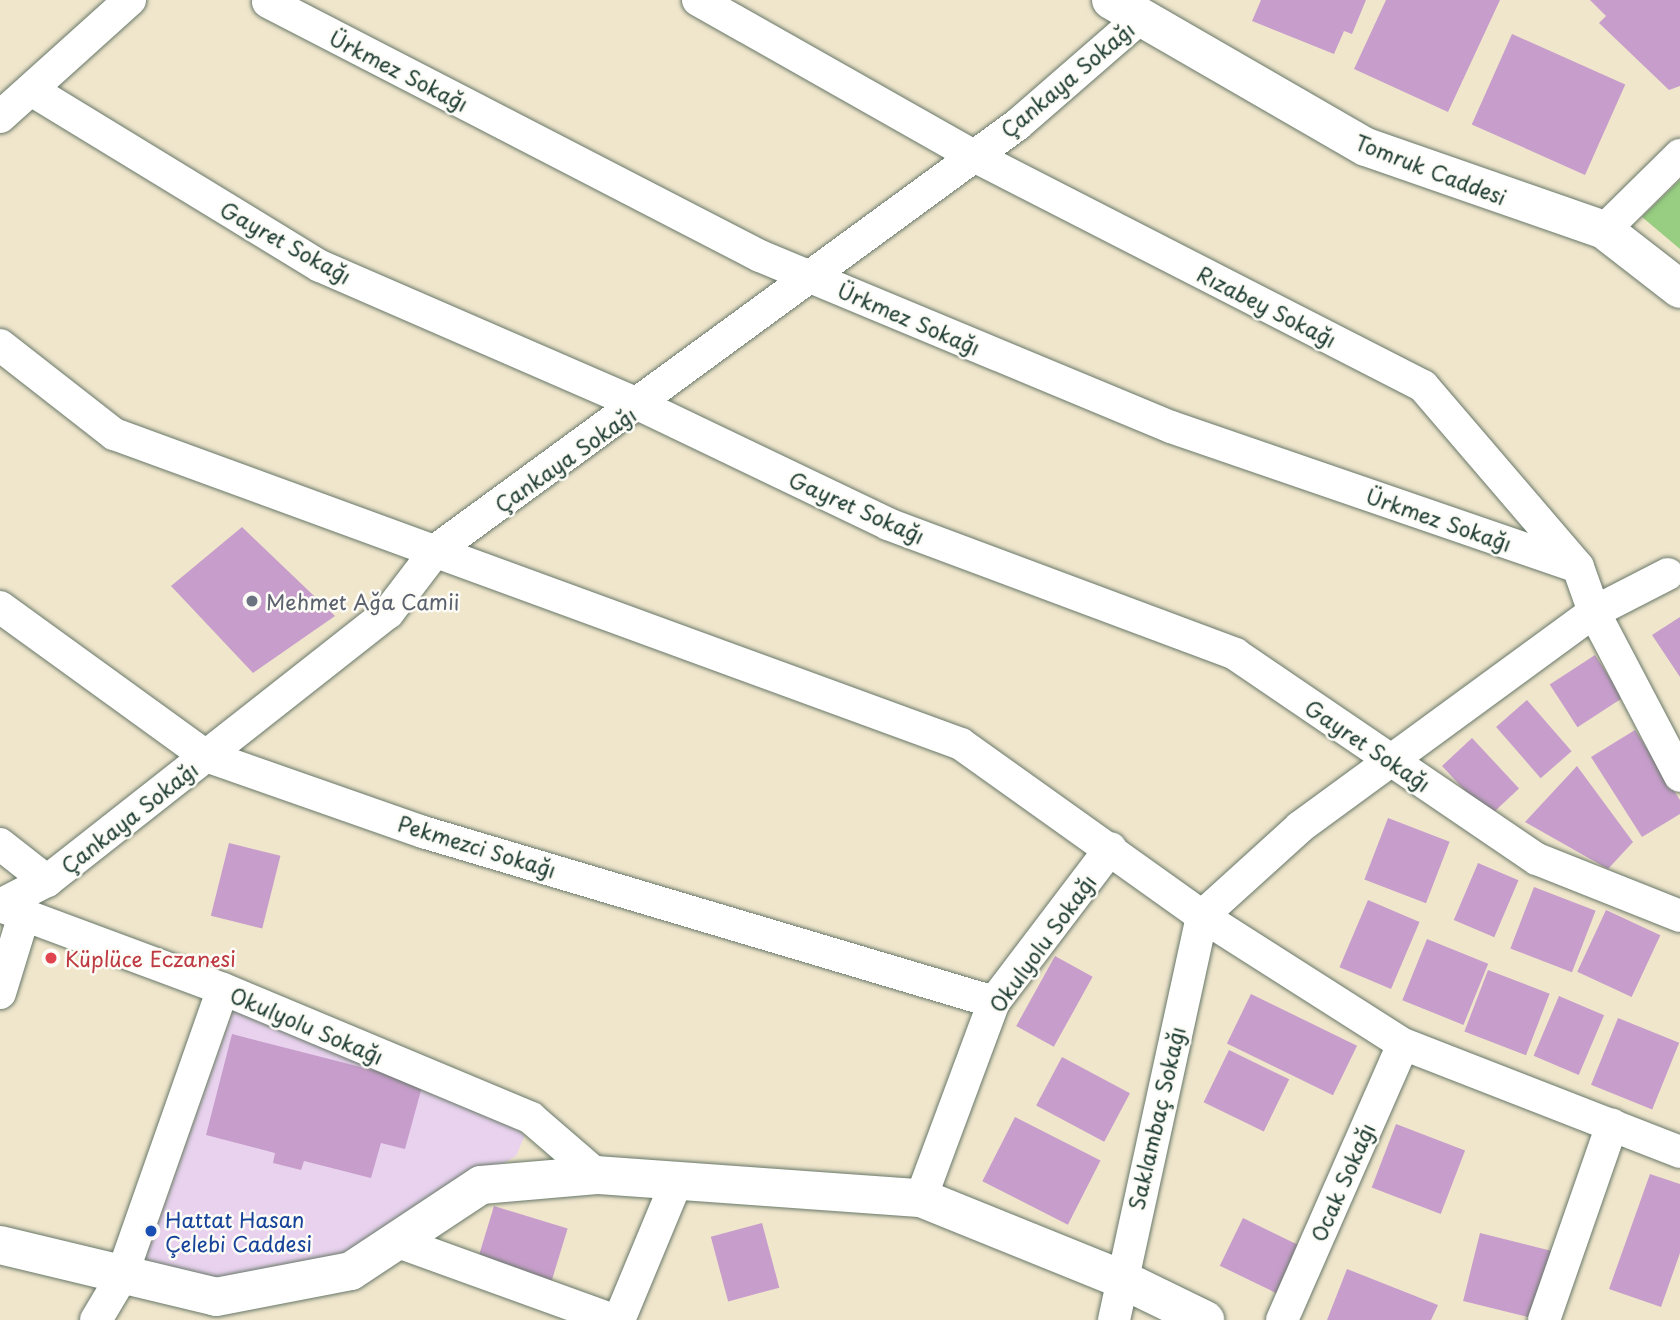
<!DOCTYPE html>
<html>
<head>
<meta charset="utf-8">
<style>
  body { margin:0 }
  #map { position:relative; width:1680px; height:1320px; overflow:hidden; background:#f0e6cc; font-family:"Playpen Sans",sans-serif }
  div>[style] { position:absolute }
  .built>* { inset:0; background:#e8d2ee }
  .green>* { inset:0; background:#97ce81 }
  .building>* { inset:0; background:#c79ecb; transform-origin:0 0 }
  .roads { filter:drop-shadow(0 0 2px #687869) drop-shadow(0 0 2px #687869) }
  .street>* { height:32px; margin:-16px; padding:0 16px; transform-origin:16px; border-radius:16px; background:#fff }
  .secondary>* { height:38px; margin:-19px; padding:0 19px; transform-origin:19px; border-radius:19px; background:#fff }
  .dots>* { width:19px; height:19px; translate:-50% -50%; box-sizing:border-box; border:4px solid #fdfcf7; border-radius:50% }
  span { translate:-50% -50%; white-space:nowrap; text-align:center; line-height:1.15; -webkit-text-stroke:5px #fdfcf7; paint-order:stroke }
  .street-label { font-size:21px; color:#1f3d34 }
  .worship-label { font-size:21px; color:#5b616d }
  .left { translate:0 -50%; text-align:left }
  .health-label { font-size:21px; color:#be3a42 }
  .transit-label { font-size:21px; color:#164399 }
</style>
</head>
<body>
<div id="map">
  <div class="built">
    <div style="clip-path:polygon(234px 1008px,467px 1098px,525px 1135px,516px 1156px,337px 1260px,230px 1283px,144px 1263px)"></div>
  </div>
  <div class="green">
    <div style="clip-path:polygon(1680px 180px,1680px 249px,1642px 217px)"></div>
  </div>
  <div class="building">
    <div style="clip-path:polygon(1261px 0,1366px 0,1352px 34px,1344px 31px,1334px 54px,1252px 21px)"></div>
    <div style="clip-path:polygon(1386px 0,1500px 0,1448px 112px,1354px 69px)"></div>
    <div style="clip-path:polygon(1590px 0,1680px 0,1680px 86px,1669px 90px,1599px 23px,1606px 16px)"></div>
    <div style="left:1512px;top:34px;width:124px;height:99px;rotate:24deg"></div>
    <div style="clip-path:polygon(242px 527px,335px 616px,253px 673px,171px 586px)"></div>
    <div style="clip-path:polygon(1680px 617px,1680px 677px,1652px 635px)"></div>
    <div style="left:1595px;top:655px;width:51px;height:54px;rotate:57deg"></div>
    <div style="left:1527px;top:700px;width:68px;height:41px;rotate:49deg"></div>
    <div style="clip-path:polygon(1635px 730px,1680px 800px,1680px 814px,1642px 837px,1591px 757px)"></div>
    <div style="left:1472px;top:738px;width:69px;height:41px;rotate:47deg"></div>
    <div style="clip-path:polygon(1577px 766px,1633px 842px,1608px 869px,1525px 822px)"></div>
    <div style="left:1388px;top:818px;width:66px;height:66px;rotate:21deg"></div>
    <div style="left:229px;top:843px;width:53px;height:75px;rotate:14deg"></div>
    <div style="left:1478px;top:863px;width:44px;height:62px;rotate:23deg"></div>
    <div style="left:1534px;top:887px;width:66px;height:66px;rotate:21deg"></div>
    <div style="left:1368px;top:900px;width:56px;height:73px;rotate:23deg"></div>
    <div style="left:1606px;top:910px;width:60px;height:68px;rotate:25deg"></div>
    <div style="left:1427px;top:939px;width:66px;height:66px;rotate:22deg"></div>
    <div style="left:1055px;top:956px;width:43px;height:80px;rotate:29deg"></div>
    <div style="left:1488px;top:970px;width:66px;height:66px;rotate:21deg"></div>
    <div style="left:1251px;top:994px;width:118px;height:55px;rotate:26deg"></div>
    <div style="left:1559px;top:996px;width:49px;height:65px;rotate:23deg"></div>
    <div style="left:1618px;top:1018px;width:66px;height:72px;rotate:22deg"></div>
    <div style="clip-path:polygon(232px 1034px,423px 1083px,405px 1149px,381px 1143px,371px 1178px,304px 1161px,301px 1170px,273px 1163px,275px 1153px,206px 1135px)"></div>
    <div style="left:1229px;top:1050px;width:67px;height:58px;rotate:26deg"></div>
    <div style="left:1062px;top:1057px;width:77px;height:55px;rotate:28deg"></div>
    <div style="left:1015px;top:1117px;width:96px;height:72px;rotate:27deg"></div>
    <div style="left:1396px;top:1124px;width:74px;height:68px;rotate:21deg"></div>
    <div style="clip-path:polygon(1650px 1174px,1680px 1184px,1680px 1253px,1661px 1307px,1609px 1289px)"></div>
    <div style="left:494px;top:1206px;width:77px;height:64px;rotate:17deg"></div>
    <div style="left:1243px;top:1218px;width:66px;height:53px;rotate:26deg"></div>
    <div style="left:762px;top:1223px;width:67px;height:53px;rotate:75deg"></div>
    <div style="left:1480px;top:1233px;width:77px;height:70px;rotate:14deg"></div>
    <div style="clip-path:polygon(1347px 1269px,1438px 1305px,1431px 1320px,1327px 1320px)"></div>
  </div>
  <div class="roads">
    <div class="street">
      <div style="left:698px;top:0;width:313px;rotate:29.5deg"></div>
      <div style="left:970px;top:154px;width:509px;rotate:27.12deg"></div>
      <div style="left:1423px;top:386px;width:238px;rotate:49.4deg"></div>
      <div style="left:1578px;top:567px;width:48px;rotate:70.4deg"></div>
      <div style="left:1594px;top:612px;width:185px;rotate:62.3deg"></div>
      <div style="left:268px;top:2px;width:554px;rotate:27.31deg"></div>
      <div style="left:760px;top:256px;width:445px;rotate:22.6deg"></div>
      <div style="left:1171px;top:427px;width:430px;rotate:19deg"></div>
      <div style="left:33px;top:91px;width:336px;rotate:31.4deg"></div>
      <div style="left:320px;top:266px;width:349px;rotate:23.5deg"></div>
      <div style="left:640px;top:405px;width:275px;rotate:25.6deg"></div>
      <div style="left:888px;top:524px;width:371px;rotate:20.5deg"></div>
      <div style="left:1235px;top:654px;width:365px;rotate:34.2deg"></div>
      <div style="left:1537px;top:859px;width:154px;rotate:21.7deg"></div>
      <div style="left:0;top:117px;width:175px;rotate:-42deg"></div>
      <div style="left:1604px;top:230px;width:107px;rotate:-44.6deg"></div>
      <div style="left:0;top:345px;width:145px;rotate:38deg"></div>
      <div style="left:114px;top:434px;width:902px;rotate:20.1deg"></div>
      <div style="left:961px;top:744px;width:296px;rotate:35.5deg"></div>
      <div style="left:1202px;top:916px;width:238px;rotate:32.5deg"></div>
      <div style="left:1403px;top:1044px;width:297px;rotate:21.3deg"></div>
      <div style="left:0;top:607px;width:254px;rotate:35.9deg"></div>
      <div style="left:206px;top:756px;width:230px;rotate:19.3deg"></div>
      <div style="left:423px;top:832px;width:596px;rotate:16.58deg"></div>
      <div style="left:0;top:844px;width:60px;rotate:38.2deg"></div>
      <div style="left:0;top:905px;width:53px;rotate:-27.1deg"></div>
      <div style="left:47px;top:881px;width:434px;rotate:-38.2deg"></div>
      <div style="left:388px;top:613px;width:79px;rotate:-52.7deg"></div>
      <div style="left:436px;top:550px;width:720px;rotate:-36.19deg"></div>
      <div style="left:1017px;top:125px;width:162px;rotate:-41deg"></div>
      <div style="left:0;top:906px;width:238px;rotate:20.4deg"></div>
      <div style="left:223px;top:989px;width:334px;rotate:22.7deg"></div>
      <div style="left:531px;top:1118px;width:87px;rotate:40.8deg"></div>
      <div style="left:1202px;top:916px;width:132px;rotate:-42.2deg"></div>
      <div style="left:1300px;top:827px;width:364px;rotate:-36.2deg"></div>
      <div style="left:1594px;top:612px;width:83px;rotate:-27.2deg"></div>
      <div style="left:0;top:993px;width:82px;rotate:-72.9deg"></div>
      <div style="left:921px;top:1198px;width:209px;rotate:-69.6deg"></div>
      <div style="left:994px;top:1002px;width:193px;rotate:-52.8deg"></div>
      <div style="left:398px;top:1242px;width:230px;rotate:19.9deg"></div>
      <div style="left:96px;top:1320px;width:49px;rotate:-59.2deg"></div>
      <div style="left:121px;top:1278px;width:306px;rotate:-70.6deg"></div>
      <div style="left:619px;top:1320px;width:148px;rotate:-67.4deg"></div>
      <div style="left:1114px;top:1320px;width:413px;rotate:-77.7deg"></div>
      <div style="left:1282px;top:1320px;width:301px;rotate:-66.3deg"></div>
      <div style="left:1544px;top:1320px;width:207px;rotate:-70.8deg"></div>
    </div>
    <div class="secondary">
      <div style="left:1111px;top:0;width:294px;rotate:30deg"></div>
      <div style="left:1366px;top:147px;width:252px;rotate:19.2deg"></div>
      <div style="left:1604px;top:230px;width:96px;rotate:37.8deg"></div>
      <div style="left:0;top:1245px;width:222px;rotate:13.5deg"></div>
      <div style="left:216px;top:1297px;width:137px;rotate:-10.9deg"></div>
      <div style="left:351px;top:1271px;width:156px;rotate:-33.5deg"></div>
      <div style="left:481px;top:1185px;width:116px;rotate:-4.9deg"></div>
      <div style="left:597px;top:1175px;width:325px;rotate:4.1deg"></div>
      <div style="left:921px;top:1198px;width:214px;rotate:22deg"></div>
      <div style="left:1119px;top:1278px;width:96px;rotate:26deg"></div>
    </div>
  </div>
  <div class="dots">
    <div style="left:252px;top:601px;background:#6b7280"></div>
    <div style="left:51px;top:958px;background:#e0444e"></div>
    <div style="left:151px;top:1231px;background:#1a4fb4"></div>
  </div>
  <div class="street-label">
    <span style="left:399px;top:70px;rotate:27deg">Ürkmez Sokağı</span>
    <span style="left:1067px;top:79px;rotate:-40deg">Çankaya Sokağı</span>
    <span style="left:1431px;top:169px;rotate:21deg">Tomruk Caddesi</span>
    <span style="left:286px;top:242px;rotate:29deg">Gayret Sokağı</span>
    <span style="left:1267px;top:306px;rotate:27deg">Rızabey Sokağı</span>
    <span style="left:909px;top:318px;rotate:23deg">Ürkmez Sokağı</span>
    <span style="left:565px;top:459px;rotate:-35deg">Çankaya Sokağı</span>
    <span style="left:857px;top:507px;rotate:24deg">Gayret Sokağı</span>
    <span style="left:1439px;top:519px;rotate:19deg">Ürkmez Sokağı</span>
    <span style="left:1368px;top:745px;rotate:34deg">Gayret Sokağı</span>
    <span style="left:129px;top:817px;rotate:-38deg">Çankaya Sokağı</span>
    <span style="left:477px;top:846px;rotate:17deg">Pekmezci Sokağı</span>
    <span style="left:1042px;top:943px;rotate:-54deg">Okulyolu Sokağı</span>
    <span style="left:307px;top:1025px;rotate:23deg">Okulyolu Sokağı</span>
    <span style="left:1156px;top:1118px;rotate:-77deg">Saklambaç Sokağı</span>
    <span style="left:1342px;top:1182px;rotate:-66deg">Ocak Sokağı</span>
  </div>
  <div class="worship-label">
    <span class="left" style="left:266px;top:601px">Mehmet Ağa Camii</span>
  </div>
  <div class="health-label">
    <span class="left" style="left:65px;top:958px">Küplüce Eczanesi</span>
  </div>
  <div class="transit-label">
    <span class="left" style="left:165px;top:1231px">Hattat Hasan<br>Çelebi Caddesi</span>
  </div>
</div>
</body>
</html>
